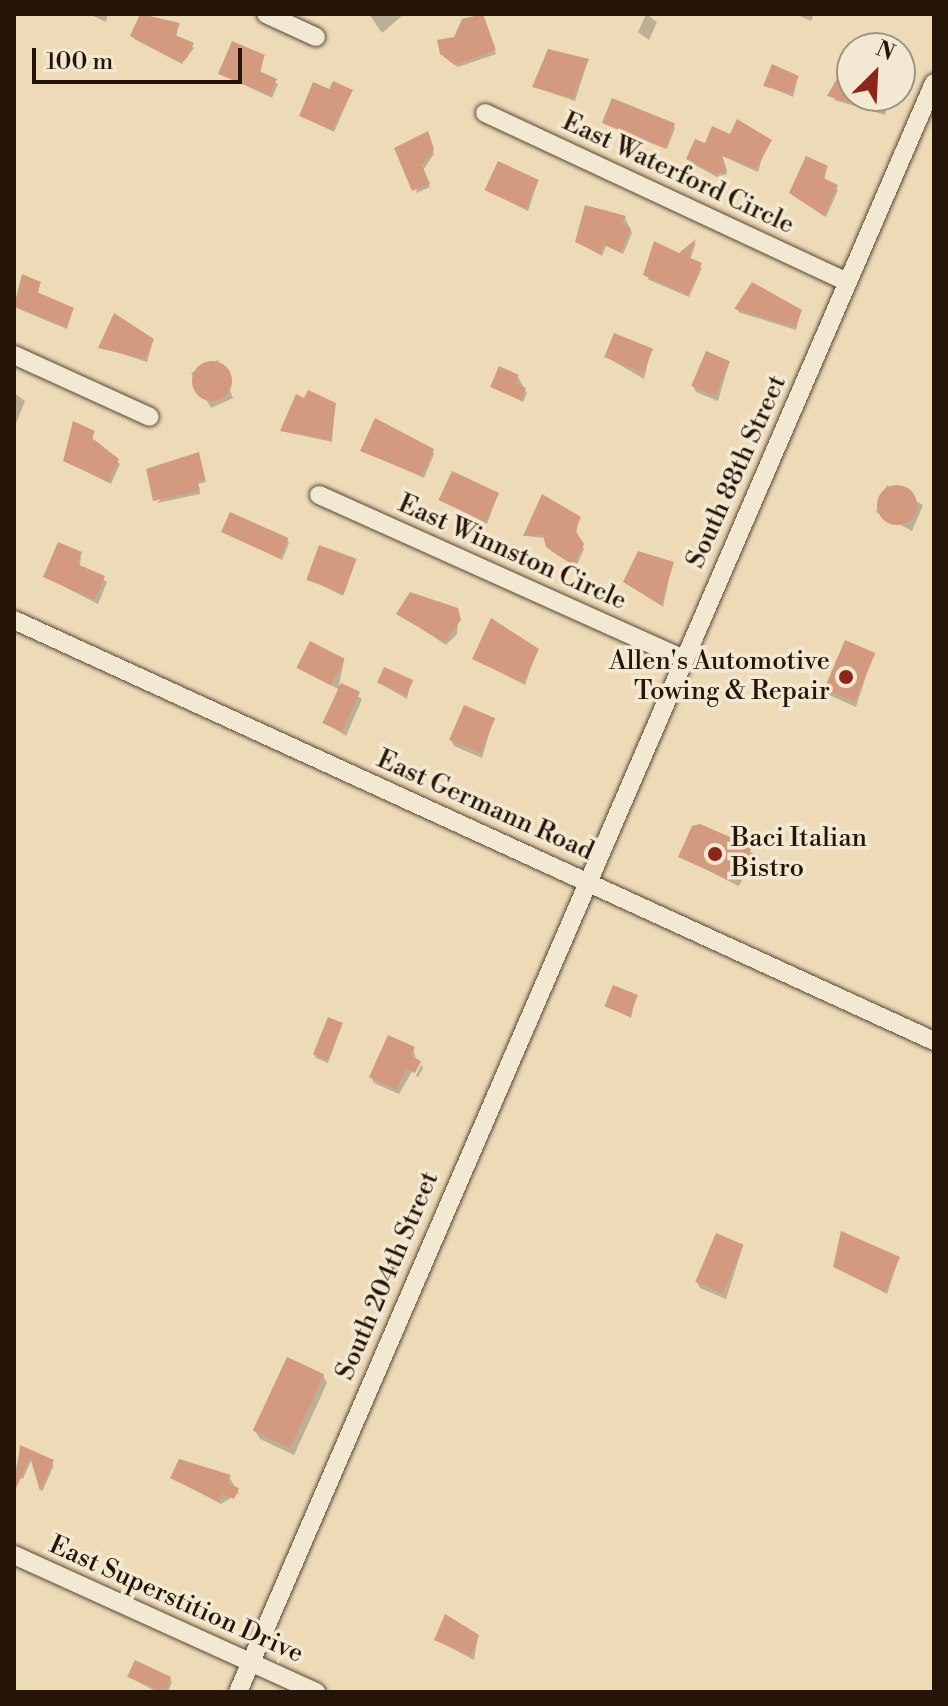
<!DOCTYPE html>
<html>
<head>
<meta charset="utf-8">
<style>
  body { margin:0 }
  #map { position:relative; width:948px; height:1706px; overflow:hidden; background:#eddbb8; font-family:"Libre Bodoni",serif }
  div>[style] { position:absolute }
  .shadow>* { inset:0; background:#0003; transform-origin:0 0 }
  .building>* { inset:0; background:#d39a7f; transform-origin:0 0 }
  .round { border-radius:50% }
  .roads { filter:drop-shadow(0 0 2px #574634) drop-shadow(0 0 2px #574634) }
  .minor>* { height:18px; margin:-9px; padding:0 9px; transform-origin:9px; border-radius:9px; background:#f3e8d1 }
  .dots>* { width:22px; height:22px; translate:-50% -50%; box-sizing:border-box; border:4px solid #f3e8d1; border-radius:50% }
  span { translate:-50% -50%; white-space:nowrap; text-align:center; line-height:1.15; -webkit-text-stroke:7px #f3e8d1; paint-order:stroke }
  .street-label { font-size:26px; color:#251408 }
  .poi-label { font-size:26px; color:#251408 }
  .right { translate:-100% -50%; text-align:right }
  .left { translate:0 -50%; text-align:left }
  .frame { position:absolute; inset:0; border:16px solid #251408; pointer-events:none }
  .north { position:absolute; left:836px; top:32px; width:80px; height:80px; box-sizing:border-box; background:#f3e8d1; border:2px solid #a19381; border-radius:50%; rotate:24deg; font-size:22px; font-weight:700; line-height:32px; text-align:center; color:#251408 }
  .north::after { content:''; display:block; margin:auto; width:28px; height:36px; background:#8f2418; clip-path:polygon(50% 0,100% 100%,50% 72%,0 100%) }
  .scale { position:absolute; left:32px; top:48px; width:210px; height:36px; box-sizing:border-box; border:4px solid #251408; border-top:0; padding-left:10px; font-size:24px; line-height:28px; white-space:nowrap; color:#251408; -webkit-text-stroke:6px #f3e8d1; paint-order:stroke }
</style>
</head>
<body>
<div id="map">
  <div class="shadow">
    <div style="clip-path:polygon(89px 14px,108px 14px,106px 22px)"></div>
    <div style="clip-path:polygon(142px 14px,179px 24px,176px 38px,194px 48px,182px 64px,134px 39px)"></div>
    <div style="clip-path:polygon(369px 14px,404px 14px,382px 33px)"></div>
    <div style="clip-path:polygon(646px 14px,657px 22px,649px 40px,638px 32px)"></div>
    <div style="clip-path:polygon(795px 14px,814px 14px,811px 21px)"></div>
    <div style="clip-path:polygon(484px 20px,496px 54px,458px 67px,444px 57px,455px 38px)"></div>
    <div style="clip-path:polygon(264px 57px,260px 74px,278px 84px,272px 98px,221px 74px)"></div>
    <div style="clip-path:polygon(588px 60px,575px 101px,534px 87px)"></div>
    <div style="clip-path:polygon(798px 77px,793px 97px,765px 85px)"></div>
    <div style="clip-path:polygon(852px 79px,852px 96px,890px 96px,885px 115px,834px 100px)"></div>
    <div style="clip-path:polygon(352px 91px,334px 132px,301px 116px,331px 92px)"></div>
    <div style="clip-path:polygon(738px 122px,768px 138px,758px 172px,722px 156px,727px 174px,717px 177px,690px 162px,731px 136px)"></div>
    <div style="clip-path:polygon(605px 123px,673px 125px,675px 128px,667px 149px)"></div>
    <div style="clip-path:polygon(429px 137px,434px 154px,423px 170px,430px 187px,416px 193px)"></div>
    <div style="clip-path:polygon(827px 167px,824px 181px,838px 190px,826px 217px,791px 193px)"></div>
    <div style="clip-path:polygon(538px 181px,528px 211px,487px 190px)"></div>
    <div style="clip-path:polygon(625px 218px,632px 233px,623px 254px,606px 246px,602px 256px,577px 242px)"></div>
    <div style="clip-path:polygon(696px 242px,690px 260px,702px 268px,689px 297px,647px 279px)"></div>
    <div style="clip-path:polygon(23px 277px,40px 284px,38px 294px,73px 310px,67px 329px,14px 307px)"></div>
    <div style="clip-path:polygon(752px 284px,801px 311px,796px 330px,738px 312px)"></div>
    <div style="clip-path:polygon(153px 341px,147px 362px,101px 347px)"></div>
    <div style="clip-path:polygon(651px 350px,644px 379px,606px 357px)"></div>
    <div style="clip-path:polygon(218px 360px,233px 398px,211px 408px,191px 373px)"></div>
    <div style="clip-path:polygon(729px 363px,718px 401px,696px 392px,693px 386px)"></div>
    <div style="clip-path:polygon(518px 377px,527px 393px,523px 402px,492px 387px)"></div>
    <div style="clip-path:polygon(14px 393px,25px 401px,14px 428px)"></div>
    <div style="clip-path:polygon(335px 405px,332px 442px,282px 431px)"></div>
    <div style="clip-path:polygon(93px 432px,93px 441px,120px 464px,111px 484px,65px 461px)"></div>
    <div style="clip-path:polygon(363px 451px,432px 451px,434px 454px,424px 478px)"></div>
    <div style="clip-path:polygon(200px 458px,206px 482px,198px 484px,200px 494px,157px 503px)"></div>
    <div style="clip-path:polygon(887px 485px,923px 505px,912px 531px,876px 512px)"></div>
    <div style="clip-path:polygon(498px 494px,487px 524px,441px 500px)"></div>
    <div style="clip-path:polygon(579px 519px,576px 535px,584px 549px,576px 567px,551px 551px,546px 538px,525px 536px)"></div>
    <div style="clip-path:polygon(223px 532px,287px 540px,289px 543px,282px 560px)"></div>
    <div style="clip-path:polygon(81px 553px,80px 567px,107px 582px,98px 604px,45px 577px)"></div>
    <div style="clip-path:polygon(355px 560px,343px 596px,307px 578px)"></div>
    <div style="clip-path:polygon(672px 564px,663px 607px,625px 582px)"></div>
    <div style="clip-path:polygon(459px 613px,457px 634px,446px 645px,399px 614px)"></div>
    <div style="clip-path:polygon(537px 650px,525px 685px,475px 659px)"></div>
    <div style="clip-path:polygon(873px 654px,856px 707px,829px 695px,826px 689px)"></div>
    <div style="clip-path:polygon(344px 660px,339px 685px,362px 699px,346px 736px,326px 723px,340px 690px,300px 668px)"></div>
    <div style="clip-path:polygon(411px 681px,407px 699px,379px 683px)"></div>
    <div style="clip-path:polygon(493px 720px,482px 758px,454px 746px,451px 740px)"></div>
    <div style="left:700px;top:826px;width:62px;height:36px;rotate:27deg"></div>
    <div style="clip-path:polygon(636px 997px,631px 1018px,606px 1005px)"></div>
    <div style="clip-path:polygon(342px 1025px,328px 1063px,316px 1058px,314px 1054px)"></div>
    <div style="clip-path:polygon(413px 1049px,417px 1063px,399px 1094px,374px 1083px,371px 1077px)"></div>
    <div style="clip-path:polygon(421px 1065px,423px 1068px,418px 1077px,416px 1076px)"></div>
    <div style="clip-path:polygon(743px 1246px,726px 1299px,700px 1288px,697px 1282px)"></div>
    <div style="clip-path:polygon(899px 1258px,887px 1294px,835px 1267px)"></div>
    <div style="clip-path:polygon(323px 1375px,327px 1383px,294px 1455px,260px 1439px,255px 1431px)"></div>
    <div style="clip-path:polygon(21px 1447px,54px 1465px,42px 1492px,32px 1458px,23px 1479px,14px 1476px)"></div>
    <div style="clip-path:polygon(229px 1477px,239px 1493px,221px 1504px,173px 1478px)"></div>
    <div style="clip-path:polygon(478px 1637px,474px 1660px,436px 1640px)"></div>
    <div style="clip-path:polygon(129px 1677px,170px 1679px,172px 1682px,168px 1692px,157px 1692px)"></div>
  </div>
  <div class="building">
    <div style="clip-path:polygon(140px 14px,180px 23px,175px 35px,194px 43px,187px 58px,180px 62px,130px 36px)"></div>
    <div style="clip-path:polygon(483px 14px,496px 50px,455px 65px,440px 54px,437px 40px,454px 37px,462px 19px)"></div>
    <div style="clip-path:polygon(232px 41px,265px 55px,259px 71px,277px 79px,270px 95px,218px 74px)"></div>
    <div style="clip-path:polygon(548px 49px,589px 59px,573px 98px,532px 87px)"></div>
    <div style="clip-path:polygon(772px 64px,799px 76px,791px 94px,763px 86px)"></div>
    <div style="clip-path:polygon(841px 72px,852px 77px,852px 96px,891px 96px,884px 113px,827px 96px)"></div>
    <div style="clip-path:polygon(333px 81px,353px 90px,332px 130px,299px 116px,313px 82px,329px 89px)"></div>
    <div style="left:612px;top:98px;width:68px;height:27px;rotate:22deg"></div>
    <div style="clip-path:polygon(737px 119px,772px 140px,756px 169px,722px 155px,727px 171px,714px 174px,686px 159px,695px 139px,705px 143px,712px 126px,730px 134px)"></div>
    <div style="clip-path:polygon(428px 131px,434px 149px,422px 165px,430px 184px,412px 191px,394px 148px)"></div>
    <div style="clip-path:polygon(806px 156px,828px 166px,823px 178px,838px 185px,824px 216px,789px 193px)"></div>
    <div style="left:498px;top:161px;width:45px;height:32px;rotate:25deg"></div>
    <div style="clip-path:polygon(585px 205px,626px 216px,622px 224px,631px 228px,621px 252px,604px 244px,600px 254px,575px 242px)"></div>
    <div style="clip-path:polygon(696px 239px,688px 257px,702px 263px,688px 295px,643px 275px,654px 241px,679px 253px)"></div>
    <div style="clip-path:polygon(22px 274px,41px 282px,37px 292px,74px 308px,65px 327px,14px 306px)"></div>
    <div style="clip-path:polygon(752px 282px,802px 310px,795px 327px,734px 309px)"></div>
    <div style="clip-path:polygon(114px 313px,154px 339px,145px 359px,98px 348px)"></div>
    <div style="left:614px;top:333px;width:42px;height:26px;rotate:22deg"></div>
    <div style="left:706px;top:351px;width:26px;height:38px;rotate:23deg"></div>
    <div class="round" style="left:192px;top:361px;width:40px;height:40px"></div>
    <div style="clip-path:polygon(499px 366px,519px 375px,515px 383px,526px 388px,521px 400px,490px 387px)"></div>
    <div style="clip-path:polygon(308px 390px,336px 403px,331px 440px,280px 431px,296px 394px,304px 398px)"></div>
    <div style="clip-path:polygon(375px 418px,434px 449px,422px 476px,360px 451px)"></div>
    <div style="clip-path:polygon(73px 421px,95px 431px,92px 438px,119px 459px,109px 482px,63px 461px)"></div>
    <div style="clip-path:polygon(199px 452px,205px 479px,197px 481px,200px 490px,153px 501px,146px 469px)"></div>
    <div style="left:452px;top:471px;width:52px;height:32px;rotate:25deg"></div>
    <div class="round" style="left:877px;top:485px;width:40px;height:40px"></div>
    <div style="clip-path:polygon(542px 494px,581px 517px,575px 530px,584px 544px,574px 565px,546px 547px,543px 535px,523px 536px)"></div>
    <div style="left:230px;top:512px;width:64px;height:22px;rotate:24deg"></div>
    <div style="clip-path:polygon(58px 542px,82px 552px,77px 564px,105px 576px,95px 600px,43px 577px)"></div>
    <div style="left:319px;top:545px;width:40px;height:37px;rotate:20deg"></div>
    <div style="clip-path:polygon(638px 551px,674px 562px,661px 605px,623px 582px)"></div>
    <div style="clip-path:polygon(410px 592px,458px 608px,461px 620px,444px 642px,396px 614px)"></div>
    <div style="clip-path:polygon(491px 618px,539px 649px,523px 683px,472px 659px)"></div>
    <div style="left:845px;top:640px;width:33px;height:53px;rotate:23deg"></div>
    <div style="left:310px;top:641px;width:39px;height:30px;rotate:27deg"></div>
    <div style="left:384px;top:667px;width:32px;height:17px;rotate:24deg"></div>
    <div style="left:341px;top:683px;width:21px;height:44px;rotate:25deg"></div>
    <div style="left:464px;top:705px;width:34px;height:38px;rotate:23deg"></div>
    <div style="clip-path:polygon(700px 824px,753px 847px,730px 880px,678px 857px,692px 826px)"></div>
    <div style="left:613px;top:985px;width:27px;height:23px;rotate:22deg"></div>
    <div style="left:328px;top:1017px;width:16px;height:40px;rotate:22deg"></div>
    <div style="clip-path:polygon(388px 1035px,415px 1047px,411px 1056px,421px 1061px,415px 1073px,406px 1068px,396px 1089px,369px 1077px)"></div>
    <div style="clip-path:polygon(841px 1231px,900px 1257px,885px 1292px,833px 1267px)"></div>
    <div style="left:716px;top:1233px;width:30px;height:53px;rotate:23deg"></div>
    <div style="left:287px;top:1357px;width:41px;height:81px;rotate:25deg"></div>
    <div style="clip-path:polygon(20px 1445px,54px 1460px,40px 1491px,30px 1457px,14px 1493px)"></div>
    <div style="clip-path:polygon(179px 1459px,231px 1475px,227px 1483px,239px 1488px,234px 1499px,222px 1494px,219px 1502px,170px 1478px)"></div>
    <div style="clip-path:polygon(445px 1614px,479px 1635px,471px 1656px,434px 1640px)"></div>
    <div style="clip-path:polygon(135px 1660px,171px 1677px,165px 1692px,127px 1677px)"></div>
  </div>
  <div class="roads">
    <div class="minor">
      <div style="left:266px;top:14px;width:55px;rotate:24.7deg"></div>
      <div style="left:485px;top:113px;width:400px;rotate:25deg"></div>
      <div style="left:14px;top:355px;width:149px;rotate:24.5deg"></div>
      <div style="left:319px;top:495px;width:400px;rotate:24.2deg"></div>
      <div style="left:14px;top:620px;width:1012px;rotate:24.59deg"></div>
      <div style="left:14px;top:1555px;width:332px;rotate:24.4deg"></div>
      <div style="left:238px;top:1692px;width:1753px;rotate:-66.61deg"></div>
    </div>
  </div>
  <div class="dots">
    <div style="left:846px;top:677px;background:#8f2418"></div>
    <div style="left:715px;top:854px;background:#8f2418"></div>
  </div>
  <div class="street-label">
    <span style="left:678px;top:174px;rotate:25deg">East Waterford Circle</span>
    <span style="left:737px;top:472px;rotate:-66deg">South 88th Street</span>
    <span style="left:512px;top:553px;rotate:24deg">East Winnston Circle</span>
    <span style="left:485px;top:806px;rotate:24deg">East Germann Road</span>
    <span style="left:388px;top:1276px;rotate:-67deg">South 204th Street</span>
    <span style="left:176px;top:1600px;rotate:24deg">East Superstition Drive</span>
  </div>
  <div class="poi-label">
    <span class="right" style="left:830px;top:677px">Allen's Automotive<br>Towing &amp; Repair</span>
    <span class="left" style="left:731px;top:854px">Baci Italian<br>Bistro</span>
  </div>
  <div class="frame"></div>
  <div class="north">N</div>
  <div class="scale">100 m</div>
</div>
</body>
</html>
